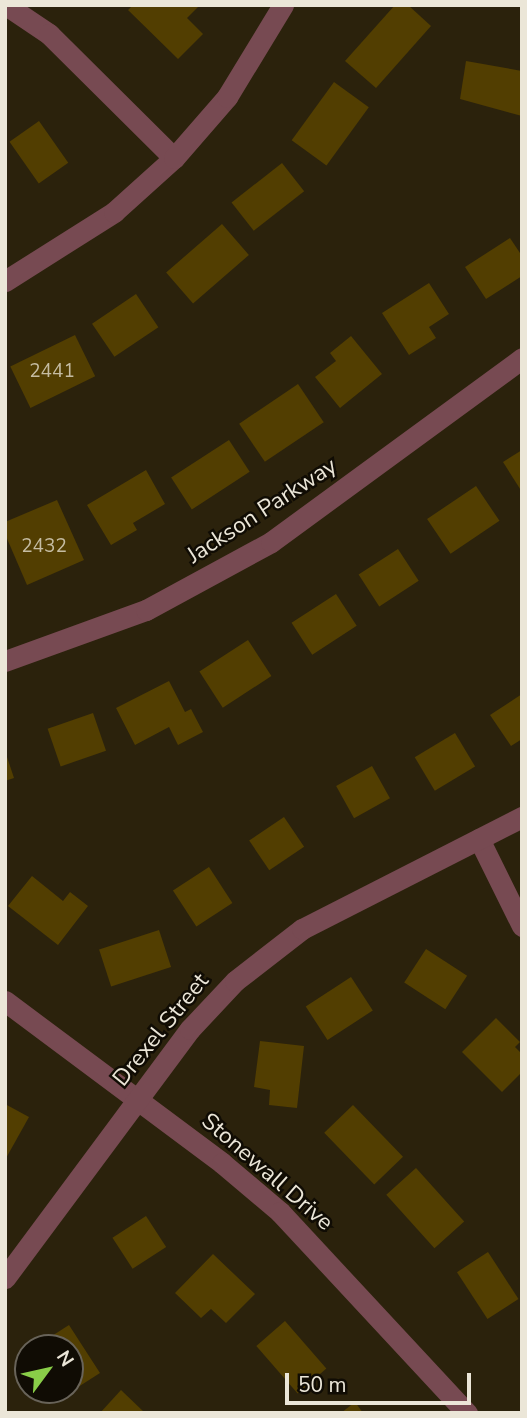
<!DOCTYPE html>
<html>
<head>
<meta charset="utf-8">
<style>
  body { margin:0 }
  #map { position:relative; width:527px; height:1418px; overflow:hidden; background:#2b220c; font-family:"Nunito Sans",sans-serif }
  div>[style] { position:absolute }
  .building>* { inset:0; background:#523e01; transform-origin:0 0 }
  .street>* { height:21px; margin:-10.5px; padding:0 10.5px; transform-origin:10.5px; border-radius:10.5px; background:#774a52 }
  span { translate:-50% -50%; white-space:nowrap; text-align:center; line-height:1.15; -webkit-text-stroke:5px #100c04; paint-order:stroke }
  .number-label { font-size:19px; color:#c5bca2 }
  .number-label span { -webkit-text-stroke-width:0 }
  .street-label { font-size:23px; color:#ebe6d8 }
  .frame { position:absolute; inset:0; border:7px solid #ebe6d8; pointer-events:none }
  .north { position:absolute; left:14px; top:1334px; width:70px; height:70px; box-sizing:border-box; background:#100c04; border:2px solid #686359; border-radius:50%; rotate:57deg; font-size:19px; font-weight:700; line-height:28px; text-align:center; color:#ebe6d8 }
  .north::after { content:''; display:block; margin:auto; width:24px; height:32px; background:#89ce48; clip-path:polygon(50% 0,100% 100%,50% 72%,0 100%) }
  .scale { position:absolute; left:285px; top:1373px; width:186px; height:32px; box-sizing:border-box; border:4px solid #ebe6d8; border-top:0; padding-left:9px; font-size:21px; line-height:24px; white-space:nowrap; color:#ebe6d8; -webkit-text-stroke:5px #100c04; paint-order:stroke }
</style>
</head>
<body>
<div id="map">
  <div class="building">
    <div style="clip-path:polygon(133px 5px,200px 5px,187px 18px,203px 34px,178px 59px,128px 10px)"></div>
    <div style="clip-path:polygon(395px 5px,408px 5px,431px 26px,376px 88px,345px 61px)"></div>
    <div style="clip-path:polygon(466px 61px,522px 71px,522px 116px,460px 99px)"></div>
    <div style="left:334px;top:82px;width:43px;height:72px;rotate:36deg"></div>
    <div style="left:39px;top:121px;width:51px;height:36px;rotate:55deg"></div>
    <div style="left:282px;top:163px;width:36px;height:64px;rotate:52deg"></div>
    <div style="left:222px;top:224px;width:41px;height:74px;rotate:49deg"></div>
    <div style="clip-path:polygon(510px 238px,522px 256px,522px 276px,486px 299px,465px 267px)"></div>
    <div style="clip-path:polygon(429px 283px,449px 314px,429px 327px,436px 338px,409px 355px,382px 313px)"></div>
    <div style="left:136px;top:294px;width:40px;height:53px;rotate:56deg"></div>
    <div style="left:75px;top:335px;width:46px;height:72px;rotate:64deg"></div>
    <div style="clip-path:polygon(351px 336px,382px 374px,340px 408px,315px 377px,336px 361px,330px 353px)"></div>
    <div style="left:298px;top:384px;width:46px;height:71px;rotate:56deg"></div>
    <div style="left:229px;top:440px;width:38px;height:69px;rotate:57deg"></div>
    <div style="clip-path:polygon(522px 450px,522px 492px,503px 462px)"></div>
    <div style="clip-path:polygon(146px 470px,165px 504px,133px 523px,137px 530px,111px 545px,87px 505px)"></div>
    <div style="left:476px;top:486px;width:42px;height:59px;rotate:56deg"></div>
    <div style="clip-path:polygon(57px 500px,84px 560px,27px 585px,5px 534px,5px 522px)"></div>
    <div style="left:398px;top:549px;width:38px;height:47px;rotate:57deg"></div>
    <div style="left:336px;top:594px;width:38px;height:53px;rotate:57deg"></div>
    <div style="left:248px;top:640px;width:43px;height:58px;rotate:57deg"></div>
    <div style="clip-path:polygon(169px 681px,185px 712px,191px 709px,203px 732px,178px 745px,169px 727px,135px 745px,116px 708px)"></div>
    <div style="clip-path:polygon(522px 694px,522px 739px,511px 746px,490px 715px)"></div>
    <div style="left:93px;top:713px;width:40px;height:48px;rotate:71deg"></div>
    <div style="left:455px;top:733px;width:39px;height:47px;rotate:59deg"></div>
    <div style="clip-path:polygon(5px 751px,14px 778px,5px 781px)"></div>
    <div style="left:372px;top:766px;width:37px;height:41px;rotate:61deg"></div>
    <div style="left:284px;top:817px;width:36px;height:42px;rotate:56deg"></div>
    <div style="left:209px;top:867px;width:43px;height:43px;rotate:57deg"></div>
    <div style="clip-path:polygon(32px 876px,63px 901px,70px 892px,88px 906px,58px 945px,8px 906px)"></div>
    <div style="left:159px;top:930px;width:39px;height:63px;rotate:72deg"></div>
    <div style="left:426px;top:949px;width:49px;height:40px;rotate:33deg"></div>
    <div style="left:351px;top:977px;width:40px;height:54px;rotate:57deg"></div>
    <div style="clip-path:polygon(496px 1018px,520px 1042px,515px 1047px,522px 1054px,522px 1072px,502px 1092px,462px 1052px)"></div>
    <div style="clip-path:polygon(260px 1041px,304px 1046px,297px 1108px,269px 1105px,270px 1090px,254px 1087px)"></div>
    <div style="clip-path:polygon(5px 1104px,29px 1117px,5px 1160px)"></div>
    <div style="left:353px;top:1105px;width:72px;height:40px;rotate:46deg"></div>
    <div style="left:416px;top:1168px;width:72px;height:40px;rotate:48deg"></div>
    <div style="left:146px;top:1216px;width:37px;height:40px;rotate:57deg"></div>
    <div style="left:488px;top:1252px;width:56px;height:37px;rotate:57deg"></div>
    <div style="clip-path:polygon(213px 1254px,255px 1294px,226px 1323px,211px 1309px,201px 1318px,175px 1293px)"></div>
    <div style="left:285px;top:1321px;width:63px;height:38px;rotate:49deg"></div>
    <div style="clip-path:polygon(69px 1325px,100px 1373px,61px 1398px,56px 1390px,70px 1390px,70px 1348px,33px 1348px)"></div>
    <div style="clip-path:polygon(121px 1390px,145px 1413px,100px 1413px)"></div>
    <div style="clip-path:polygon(355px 1402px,363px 1413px,341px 1413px)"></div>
  </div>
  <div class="street">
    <div style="left:6px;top:5px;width:52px;rotate:34deg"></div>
    <div style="left:49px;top:34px;width:176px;rotate:44.8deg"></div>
    <div style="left:5px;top:281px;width:129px;rotate:-32.3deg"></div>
    <div style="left:114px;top:212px;width:81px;rotate:-42deg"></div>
    <div style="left:174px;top:158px;width:81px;rotate:-49deg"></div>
    <div style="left:227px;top:97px;width:108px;rotate:-58.7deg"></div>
    <div style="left:5px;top:661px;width:150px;rotate:-19.9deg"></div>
    <div style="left:146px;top:610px;width:142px;rotate:-28.5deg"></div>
    <div style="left:271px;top:542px;width:311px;rotate:-36.2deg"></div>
    <div style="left:479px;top:839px;width:97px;rotate:63.7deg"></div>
    <div style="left:5px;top:1001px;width:271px;rotate:36.7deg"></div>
    <div style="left:222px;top:1163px;width:76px;rotate:40.2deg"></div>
    <div style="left:280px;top:1212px;width:275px;rotate:47.1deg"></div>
    <div style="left:5px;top:1278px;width:310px;rotate:-53.4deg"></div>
    <div style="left:190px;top:1029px;width:66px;rotate:-46.8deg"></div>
    <div style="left:235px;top:981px;width:85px;rotate:-37.8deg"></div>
    <div style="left:302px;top:929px;width:247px;rotate:-27deg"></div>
  </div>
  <div class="number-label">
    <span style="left:52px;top:372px">2441</span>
    <span style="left:44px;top:547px">2432</span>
  </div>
  <div class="street-label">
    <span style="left:262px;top:511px;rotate:-33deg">Jackson Parkway</span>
    <span style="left:161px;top:1030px;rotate:-51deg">Drexel Street</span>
    <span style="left:267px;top:1172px;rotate:41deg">Stonewall Drive</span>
  </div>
  <div class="frame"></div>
  <div class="north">N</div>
  <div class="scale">50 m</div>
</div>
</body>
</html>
